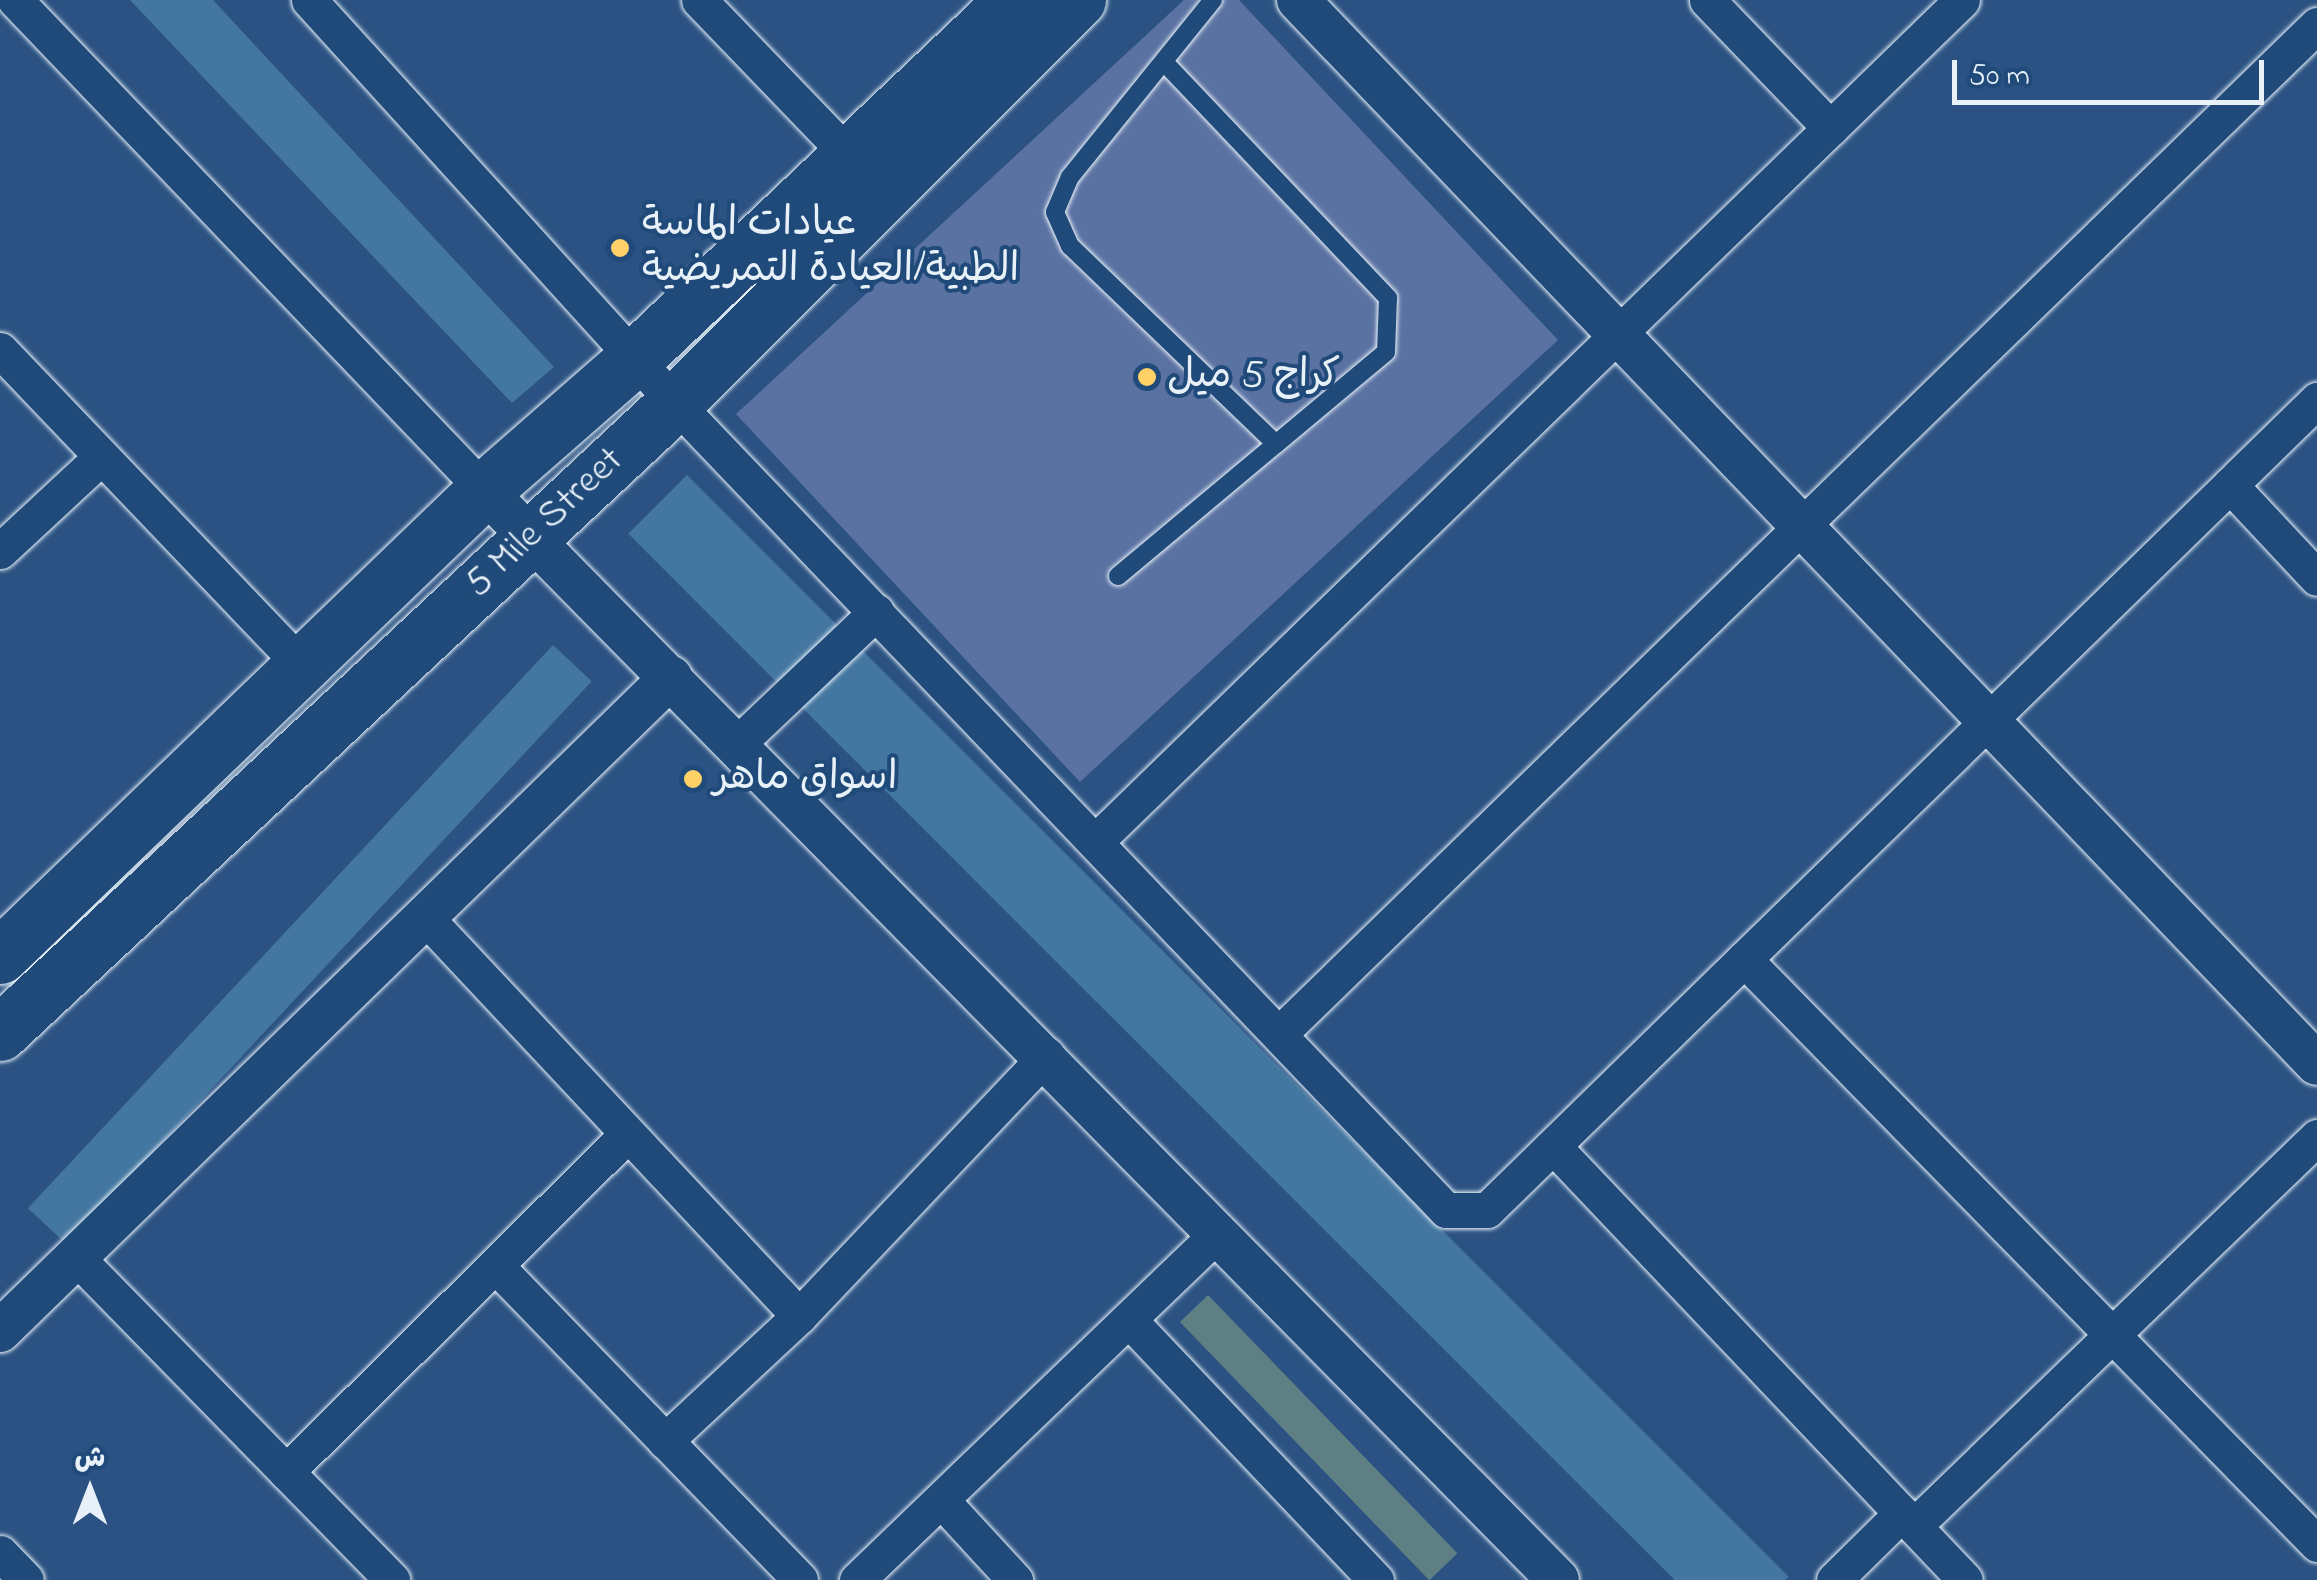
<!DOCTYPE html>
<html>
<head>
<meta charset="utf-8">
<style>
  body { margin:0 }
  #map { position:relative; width:2317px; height:1580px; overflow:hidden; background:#2b5282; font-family:"Indie Flower","Playpen Sans Arabic",sans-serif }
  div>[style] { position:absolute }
  .green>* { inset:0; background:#5e8085; transform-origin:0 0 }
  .water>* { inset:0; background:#4376a0; transform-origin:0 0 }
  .building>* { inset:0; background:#5a72a2 }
  .roads { filter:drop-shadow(0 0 2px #e8f1f8) drop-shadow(0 0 2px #e8f1f8) }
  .service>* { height:18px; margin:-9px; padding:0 9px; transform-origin:9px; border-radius:9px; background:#1f4a7a }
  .minor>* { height:35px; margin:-17.5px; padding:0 17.5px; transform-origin:17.5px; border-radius:17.5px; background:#1f4a7a }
  .tertiary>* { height:42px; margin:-21px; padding:0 21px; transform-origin:21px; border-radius:21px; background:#1f4a7a }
  .primary>* { height:55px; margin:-27.5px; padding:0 27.5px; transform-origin:27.5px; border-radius:27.5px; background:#1f4a7a }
  .dots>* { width:28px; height:28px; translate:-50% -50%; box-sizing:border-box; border:5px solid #1f4a7a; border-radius:50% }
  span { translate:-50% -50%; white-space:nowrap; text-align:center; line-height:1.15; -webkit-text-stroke:8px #1f4a7a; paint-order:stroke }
  .poi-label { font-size:40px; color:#e8f1f8 }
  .left { translate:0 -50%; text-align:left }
  .street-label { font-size:40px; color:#e8f1f8 }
  .north { position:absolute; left:40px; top:1440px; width:100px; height:100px; -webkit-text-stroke:8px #1f4a7a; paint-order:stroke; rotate:0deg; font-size:28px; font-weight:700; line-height:40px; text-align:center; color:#e8f1f8 }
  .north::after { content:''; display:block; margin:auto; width:35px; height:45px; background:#e8f1f8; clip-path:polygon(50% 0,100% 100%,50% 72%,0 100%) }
  .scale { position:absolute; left:1952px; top:60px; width:312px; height:45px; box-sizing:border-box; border:5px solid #e8f1f8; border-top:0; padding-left:12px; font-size:30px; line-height:35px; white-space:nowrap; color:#e8f1f8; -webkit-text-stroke:8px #1f4a7a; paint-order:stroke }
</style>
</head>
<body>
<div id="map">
  <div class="green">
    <div style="left:1208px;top:1295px;width:359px;height:39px;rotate:46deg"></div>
  </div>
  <div class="water">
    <div style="clip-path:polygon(130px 0,213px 0,554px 367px,512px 403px)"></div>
    <div style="left:687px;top:475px;width:1558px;height:83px;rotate:45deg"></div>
    <div style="left:553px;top:645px;width:53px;height:770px;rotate:43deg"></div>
  </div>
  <div class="building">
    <div style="clip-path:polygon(1184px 0,1239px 0,1558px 340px,1080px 782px,736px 414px)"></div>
  </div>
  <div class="roads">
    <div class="service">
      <div style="left:1165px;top:63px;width:324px;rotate:46.5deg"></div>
      <div style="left:1388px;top:298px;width:54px;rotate:92.1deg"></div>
      <div style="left:1386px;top:352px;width:143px;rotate:140.1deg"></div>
      <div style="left:1118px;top:576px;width:206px;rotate:-39.9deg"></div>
      <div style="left:1276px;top:444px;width:286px;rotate:-136.1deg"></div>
      <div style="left:1070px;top:246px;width:37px;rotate:-114deg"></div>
      <div style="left:1055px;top:212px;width:38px;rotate:-67deg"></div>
      <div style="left:1070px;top:177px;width:228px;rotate:-51.1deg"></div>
    </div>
    <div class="minor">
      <div style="left:15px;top:0;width:678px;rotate:46.25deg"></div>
      <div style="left:309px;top:0;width:544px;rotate:47.75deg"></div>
      <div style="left:675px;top:403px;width:1116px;rotate:46.31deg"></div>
      <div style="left:1446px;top:1210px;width:41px"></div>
      <div style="left:1487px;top:1210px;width:1160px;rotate:-44.3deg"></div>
      <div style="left:699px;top:0;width:218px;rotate:46.1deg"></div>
      <div style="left:1707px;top:0;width:178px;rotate:46.1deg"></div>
      <div style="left:0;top:350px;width:436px;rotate:46.3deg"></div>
      <div style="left:2230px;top:485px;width:127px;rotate:46.9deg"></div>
      <div style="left:0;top:551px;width:138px;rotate:-42.9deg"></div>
      <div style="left:737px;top:744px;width:192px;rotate:-43.5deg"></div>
      <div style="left:1096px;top:841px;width:1207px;rotate:-44.16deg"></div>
      <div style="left:425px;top:917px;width:547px;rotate:46.85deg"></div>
      <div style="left:1744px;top:959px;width:819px;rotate:45.59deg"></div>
      <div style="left:1280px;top:1033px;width:1446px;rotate:-44.19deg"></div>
      <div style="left:1553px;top:1146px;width:598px;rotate:46.49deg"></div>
      <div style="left:76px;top:1257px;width:452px;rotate:45.6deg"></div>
      <div style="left:498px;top:1268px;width:434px;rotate:45.9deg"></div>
      <div style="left:1129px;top:1320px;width:359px;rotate:46.5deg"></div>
      <div style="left:665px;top:1441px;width:183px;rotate:-43deg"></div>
      <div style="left:799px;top:1316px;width:360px;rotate:-46.5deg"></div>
      <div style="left:286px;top:1472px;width:481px;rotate:-44.7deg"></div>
      <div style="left:942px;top:1501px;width:108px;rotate:47.3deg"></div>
      <div style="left:1914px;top:1526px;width:560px;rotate:-43.99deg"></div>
      <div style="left:0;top:1553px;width:37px;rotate:46deg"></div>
      <div style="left:857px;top:1580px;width:502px;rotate:-43.87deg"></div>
      <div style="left:1834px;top:1580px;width:95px;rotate:-44.6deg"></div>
    </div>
    <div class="tertiary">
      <div style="left:1298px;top:0;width:1473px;rotate:46.24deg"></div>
      <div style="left:484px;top:490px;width:1530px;rotate:45.42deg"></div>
      <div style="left:0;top:1331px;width:937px;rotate:-44.26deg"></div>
    </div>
    <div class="primary">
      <div style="left:0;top:956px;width:672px;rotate:-43.91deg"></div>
      <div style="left:484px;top:490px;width:202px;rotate:-41.2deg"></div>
      <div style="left:636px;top:357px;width:519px;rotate:-43.44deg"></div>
      <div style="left:0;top:1033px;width:923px;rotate:-43.03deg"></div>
      <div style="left:675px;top:403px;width:570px;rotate:-45deg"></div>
    </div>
  </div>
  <div class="dots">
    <div style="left:620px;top:248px;background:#ffd166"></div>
    <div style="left:1147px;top:377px;background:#ffd166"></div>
    <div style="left:693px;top:779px;background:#ffd166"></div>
  </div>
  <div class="poi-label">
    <span class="left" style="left:642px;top:248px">عيادات الماسة<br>الطبية/العيادة التمريضية</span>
    <span class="left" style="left:1167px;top:377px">كراج 5 ميل</span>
    <span class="left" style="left:713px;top:779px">اسواق ماهر</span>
  </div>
  <div class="street-label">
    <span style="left:545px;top:523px;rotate:-43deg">5 Mile Street</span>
  </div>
  <div class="north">ش</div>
  <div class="scale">50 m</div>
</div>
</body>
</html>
